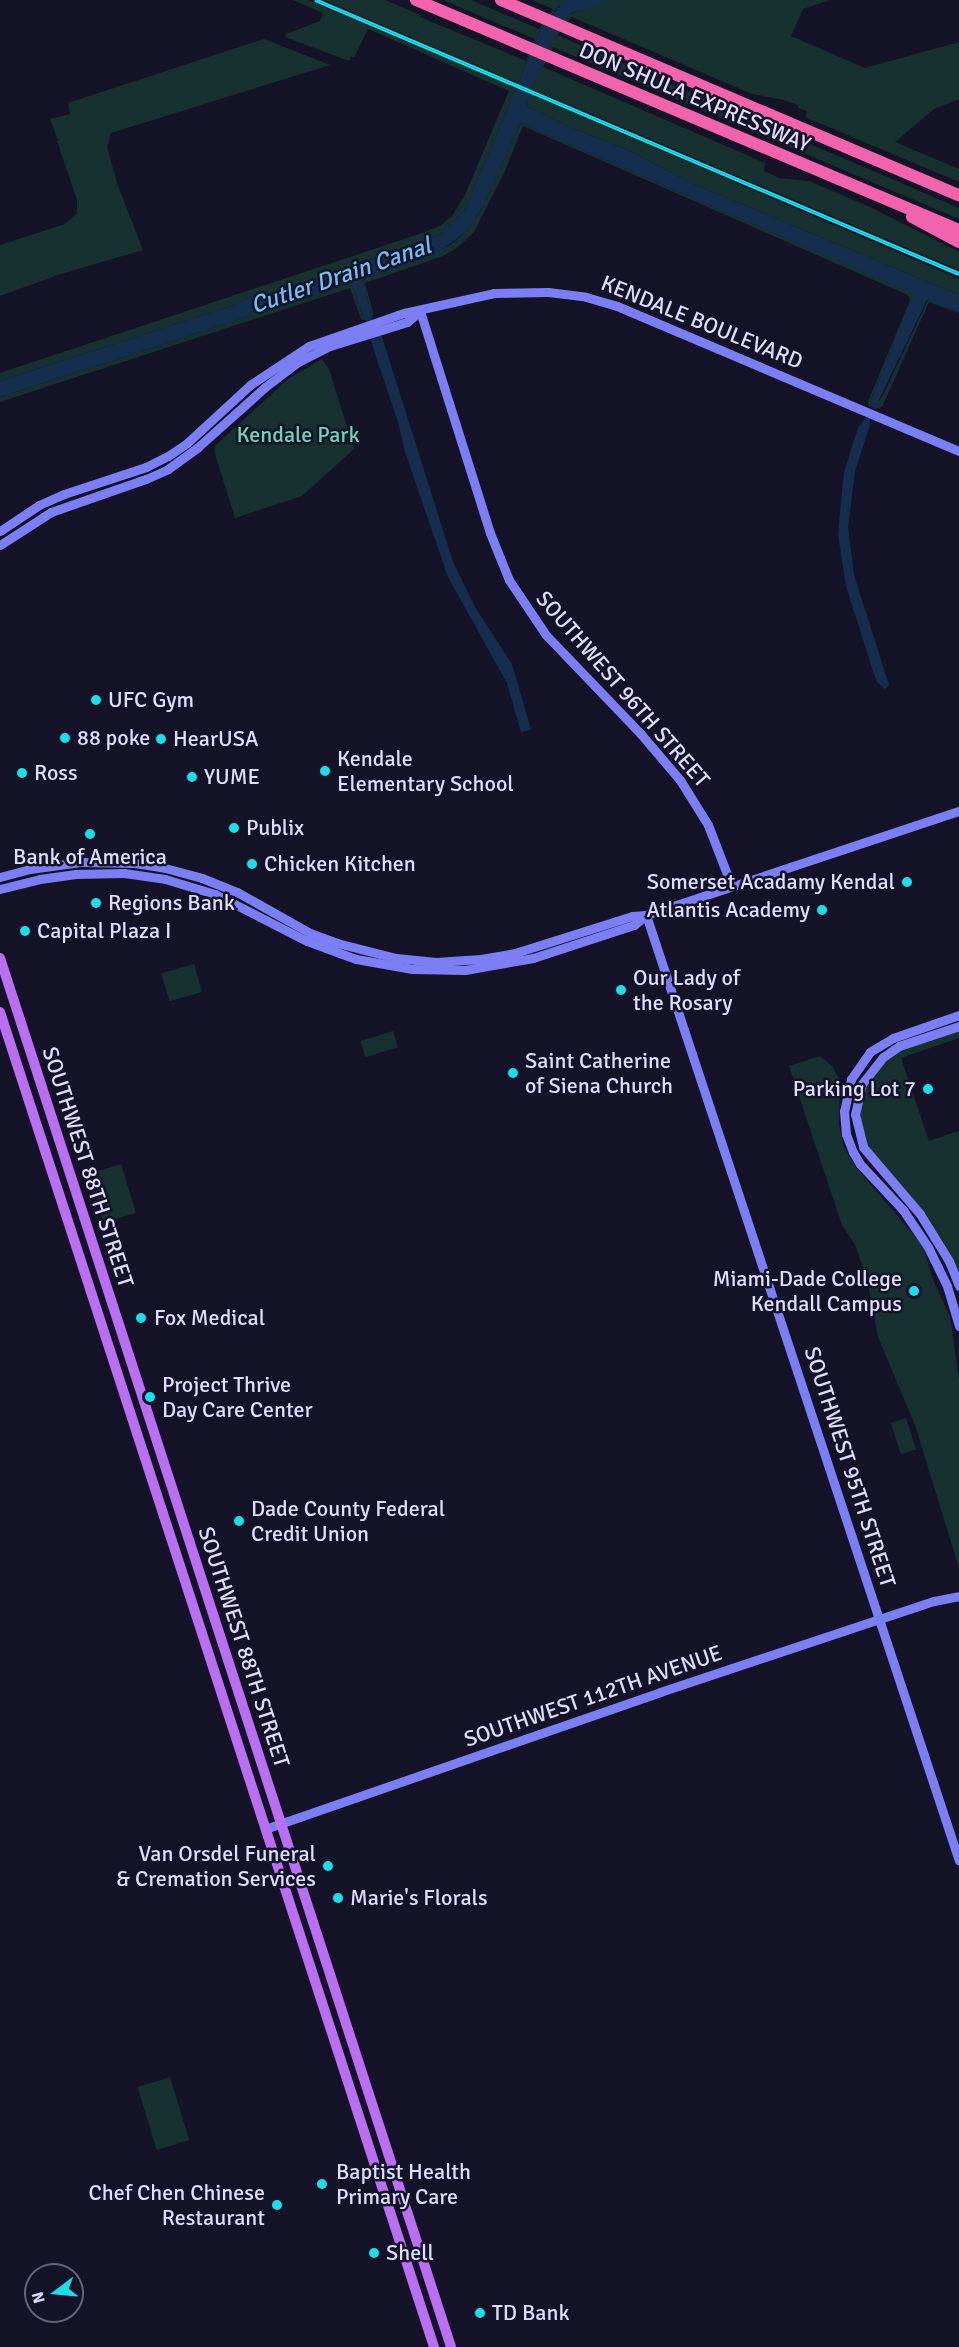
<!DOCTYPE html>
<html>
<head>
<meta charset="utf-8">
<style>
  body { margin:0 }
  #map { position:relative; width:959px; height:2347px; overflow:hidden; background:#151328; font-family:Signika,sans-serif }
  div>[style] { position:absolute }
  .green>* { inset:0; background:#16312f; transform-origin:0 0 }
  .water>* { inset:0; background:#162e4e }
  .secondary>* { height:9px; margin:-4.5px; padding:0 4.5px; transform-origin:4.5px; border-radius:4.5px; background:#7c7ff3 }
  .primary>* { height:10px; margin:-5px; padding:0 5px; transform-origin:5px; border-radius:5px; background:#ba6ef2 }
  .highway>* { height:12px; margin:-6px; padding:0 6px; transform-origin:6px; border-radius:6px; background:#f163ad }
  .rail>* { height:4px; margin-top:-2px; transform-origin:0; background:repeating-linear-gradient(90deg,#151328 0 4.5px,#1adfea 0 9px); box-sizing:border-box; border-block:2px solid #1adfea }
  .dots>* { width:16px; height:16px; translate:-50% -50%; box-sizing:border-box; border:3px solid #151328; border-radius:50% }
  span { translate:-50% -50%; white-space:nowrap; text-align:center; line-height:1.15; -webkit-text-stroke:5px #151328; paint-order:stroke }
  .street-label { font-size:22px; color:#dfdcfc }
  .park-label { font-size:22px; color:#6ed6b7 }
  .poi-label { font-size:22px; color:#dfdcfc }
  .left { translate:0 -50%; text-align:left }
  .right { translate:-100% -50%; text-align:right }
  .water-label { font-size:24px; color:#74bef2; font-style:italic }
  .north { position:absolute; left:24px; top:2263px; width:60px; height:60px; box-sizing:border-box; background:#151328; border:2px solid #66637d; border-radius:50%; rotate:254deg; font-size:16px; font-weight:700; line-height:24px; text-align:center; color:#dfdcfc }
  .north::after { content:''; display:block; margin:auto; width:21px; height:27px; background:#1adfea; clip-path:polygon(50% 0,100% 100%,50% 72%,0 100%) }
</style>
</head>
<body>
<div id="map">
  <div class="green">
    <div style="clip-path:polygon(293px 0,308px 0,514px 87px,516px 82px,324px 0,385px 0,420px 15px,420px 17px,526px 61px,535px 39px,443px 0,471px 0,539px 29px,553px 9px,531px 0,830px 0,803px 9px,791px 36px,865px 68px,959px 42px,959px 99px,934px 109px,895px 142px,959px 169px,959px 182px,805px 117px,807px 111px,798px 108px,798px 105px,784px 100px,752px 94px,572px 17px,557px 35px,959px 208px,959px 219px,553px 47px,543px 67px,765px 163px,764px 171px,779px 178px,809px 181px,868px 206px,959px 252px,959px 270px,587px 112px,535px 91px,533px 95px,959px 279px,959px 295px,691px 183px,630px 151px,567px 126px,528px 107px,526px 101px,555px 33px,570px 14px,582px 9px,560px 5px,541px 29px,465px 210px,440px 235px,314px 280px,268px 295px,256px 295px,226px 308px,0 381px,0 373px,422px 233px,440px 226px,452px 216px,464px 197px,509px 91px,368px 29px,354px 58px,351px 56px,349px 61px,285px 37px,286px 34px,320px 21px,323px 13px)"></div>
    <div style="clip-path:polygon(264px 39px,330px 65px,111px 133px,107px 147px,117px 183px,143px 250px,61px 274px,0 296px,0 245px,65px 224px,77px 213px,77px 200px,57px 141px,60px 140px,57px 138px,50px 119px,70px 114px,68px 103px)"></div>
    <div style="clip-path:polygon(520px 123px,915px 294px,871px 399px,870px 406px,874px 408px,883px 395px,928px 300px,959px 314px,929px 302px,882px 407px,875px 409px,869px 406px,868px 402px,910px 300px,908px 295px,523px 126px,504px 173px,474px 232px,458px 247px,443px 256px,365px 283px,373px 312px,372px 319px,363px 278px,450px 245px,466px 232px,482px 208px)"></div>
    <div style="clip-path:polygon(348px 284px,353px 287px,362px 315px,367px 321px,361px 319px,350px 288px,0 402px,0 397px)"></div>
    <div style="clip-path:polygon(322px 359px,329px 369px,354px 449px,302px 496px,235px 518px,215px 454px,215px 446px,288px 379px)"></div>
    <div style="left:194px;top:964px;width:29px;height:34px;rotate:74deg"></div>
    <div style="clip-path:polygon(959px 1030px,959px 1038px,901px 1058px,929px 1141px,959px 1131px,959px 1277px,950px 1257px,866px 1146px,858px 1121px,861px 1095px,880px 1063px,900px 1049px)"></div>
    <div style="left:393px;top:1031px;width:17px;height:34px;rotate:73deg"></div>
    <div style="clip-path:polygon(820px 1056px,833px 1067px,840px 1081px,839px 1125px,844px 1147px,855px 1166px,923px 1246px,933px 1280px,950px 1316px,959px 1380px,959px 1568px,915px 1425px,878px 1337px,867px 1279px,855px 1245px,842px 1225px,789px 1066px)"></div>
    <div style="left:121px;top:1164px;width:51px;height:34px;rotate:73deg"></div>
    <div style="left:906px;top:1418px;width:33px;height:16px;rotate:72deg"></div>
    <div style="left:170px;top:2077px;width:66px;height:34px;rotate:73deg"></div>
  </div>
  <div class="water">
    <div style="clip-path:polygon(565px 0,611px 0,571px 13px,558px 28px,531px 89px,526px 103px,528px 107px,567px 126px,630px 151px,691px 183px,959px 295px,959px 313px,927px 300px,875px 408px,870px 406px,871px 400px,914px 294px,520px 123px,482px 208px,466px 232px,434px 255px,363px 279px,372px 319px,367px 321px,363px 317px,353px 287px,348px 284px,0 397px,0 381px,226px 308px,256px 295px,268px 295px,314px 280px,440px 235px,465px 210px,541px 29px)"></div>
    <div style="clip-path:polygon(378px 335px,382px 337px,453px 562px,475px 607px,512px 664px,531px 730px,521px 732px,507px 683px,448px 577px,405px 452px,398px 422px,375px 354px,371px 340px)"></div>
    <div style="clip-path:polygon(866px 417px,870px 418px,870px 425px,855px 471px,848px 527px,854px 575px,889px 685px,885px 689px,877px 682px,873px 671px,846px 586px,838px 534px,844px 472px,858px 428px)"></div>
  </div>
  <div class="secondary">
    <div style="left:420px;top:311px;width:233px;rotate:72.5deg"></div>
    <div style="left:490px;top:533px;width:51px;rotate:68deg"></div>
    <div style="left:509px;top:580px;width:66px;rotate:56.1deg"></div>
    <div style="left:546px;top:635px;width:136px;rotate:46.2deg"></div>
    <div style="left:640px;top:733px;width:62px;rotate:49.6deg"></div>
    <div style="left:680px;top:780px;width:53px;rotate:58.1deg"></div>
    <div style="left:708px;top:825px;width:66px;rotate:68.8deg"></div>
    <div style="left:0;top:531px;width:47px;rotate:-33.7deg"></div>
    <div style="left:39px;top:505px;width:27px;rotate:-24deg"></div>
    <div style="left:64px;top:494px;width:86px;rotate:-18.2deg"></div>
    <div style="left:146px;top:467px;width:25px;rotate:-27deg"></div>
    <div style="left:168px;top:456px;width:23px;rotate:-34deg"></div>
    <div style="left:187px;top:443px;width:86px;rotate:-42.6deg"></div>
    <div style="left:250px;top:385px;width:71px;rotate:-33.5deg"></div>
    <div style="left:309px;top:346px;width:101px;rotate:-19.2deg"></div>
    <div style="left:404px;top:313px;width:92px;rotate:-12.5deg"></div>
    <div style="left:494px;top:293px;width:54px;rotate:-1.1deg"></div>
    <div style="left:548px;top:292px;width:38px;rotate:7deg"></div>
    <div style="left:586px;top:297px;width:32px;rotate:16deg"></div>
    <div style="left:617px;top:306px;width:371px;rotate:23deg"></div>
    <div style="left:0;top:545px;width:61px;rotate:-32.9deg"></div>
    <div style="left:51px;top:512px;width:101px;rotate:-19.2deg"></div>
    <div style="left:146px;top:479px;width:24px;rotate:-24deg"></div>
    <div style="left:168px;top:469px;width:37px;rotate:-36deg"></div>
    <div style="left:198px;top:447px;width:90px;rotate:-41.8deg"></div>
    <div style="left:265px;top:387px;width:41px;rotate:-37.1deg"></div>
    <div style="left:298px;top:362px;width:36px;rotate:-27deg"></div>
    <div style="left:330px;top:346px;width:81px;rotate:-17.3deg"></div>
    <div style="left:407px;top:322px;width:17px;rotate:-40deg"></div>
    <div style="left:0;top:877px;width:31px;rotate:-15deg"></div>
    <div style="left:30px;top:869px;width:51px;rotate:-7.8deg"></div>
    <div style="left:81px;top:862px;width:54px;rotate:1.1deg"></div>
    <div style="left:135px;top:863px;width:30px;rotate:9deg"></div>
    <div style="left:165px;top:868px;width:38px;rotate:15deg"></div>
    <div style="left:202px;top:878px;width:38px;rotate:22deg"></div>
    <div style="left:237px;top:892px;width:84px;rotate:29.3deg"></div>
    <div style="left:310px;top:933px;width:29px;rotate:20deg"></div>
    <div style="left:337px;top:943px;width:61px;rotate:14.3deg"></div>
    <div style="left:396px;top:958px;width:40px;rotate:5.7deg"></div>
    <div style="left:436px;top:962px;width:45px;rotate:-3.8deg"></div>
    <div style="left:481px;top:959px;width:35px;rotate:-10deg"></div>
    <div style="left:515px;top:953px;width:123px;rotate:-17.5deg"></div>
    <div style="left:632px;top:916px;width:14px;rotate:-4deg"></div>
    <div style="left:0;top:889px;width:41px;rotate:-14deg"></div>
    <div style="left:40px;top:879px;width:36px;rotate:-8deg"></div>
    <div style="left:76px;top:874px;width:48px;rotate:-1.2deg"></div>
    <div style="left:124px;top:873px;width:41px;rotate:8.3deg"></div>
    <div style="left:165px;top:879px;width:52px;rotate:16.7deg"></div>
    <div style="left:215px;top:894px;width:103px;rotate:27.1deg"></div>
    <div style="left:307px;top:941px;width:52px;rotate:20.2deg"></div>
    <div style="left:356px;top:959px;width:57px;rotate:10.1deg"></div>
    <div style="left:412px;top:969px;width:53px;rotate:1.1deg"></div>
    <div style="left:465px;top:970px;width:69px;rotate:-10deg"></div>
    <div style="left:533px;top:958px;width:106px;rotate:-18.1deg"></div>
    <div style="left:634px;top:925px;width:16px;rotate:-40deg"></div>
    <div style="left:646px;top:915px;width:330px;rotate:-18.4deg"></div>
    <div style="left:646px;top:915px;width:996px;rotate:71.69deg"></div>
    <div style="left:959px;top:1015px;width:70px;rotate:160.8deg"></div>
    <div style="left:893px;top:1038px;width:27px;rotate:149deg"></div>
    <div style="left:870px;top:1052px;width:33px;rotate:125deg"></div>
    <div style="left:851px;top:1079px;width:33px;rotate:102deg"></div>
    <div style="left:844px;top:1111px;width:23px;rotate:85deg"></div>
    <div style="left:846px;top:1134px;width:19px;rotate:69deg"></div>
    <div style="left:853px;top:1152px;width:14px;rotate:60deg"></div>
    <div style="left:860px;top:1164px;width:63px;rotate:46.9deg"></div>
    <div style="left:903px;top:1210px;width:45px;rotate:56deg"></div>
    <div style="left:928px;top:1247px;width:43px;rotate:64deg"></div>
    <div style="left:947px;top:1286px;width:42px;rotate:73.3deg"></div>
    <div style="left:959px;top:1026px;width:63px;rotate:161.6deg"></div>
    <div style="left:899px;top:1046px;width:19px;rotate:145deg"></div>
    <div style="left:883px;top:1057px;width:34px;rotate:128deg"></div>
    <div style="left:862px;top:1084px;width:31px;rotate:103deg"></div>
    <div style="left:855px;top:1114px;width:34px;rotate:76deg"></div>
    <div style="left:863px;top:1147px;width:88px;rotate:49.6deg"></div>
    <div style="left:920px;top:1214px;width:55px;rotate:58.3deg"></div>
    <div style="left:949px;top:1261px;width:27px;rotate:68deg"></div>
    <div style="left:265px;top:1829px;width:418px;rotate:-19.1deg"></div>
    <div style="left:660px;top:1692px;width:289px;rotate:-18.4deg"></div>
    <div style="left:934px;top:1601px;width:25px;rotate:-11deg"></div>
  </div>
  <div class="primary">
    <div style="left:0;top:958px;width:1460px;rotate:72.01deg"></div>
    <div style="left:0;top:1012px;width:1404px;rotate:71.99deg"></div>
  </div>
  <div class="highway">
    <div style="left:416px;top:0;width:590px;rotate:22.96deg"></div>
    <div style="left:501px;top:0;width:498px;rotate:23.1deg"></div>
    <div style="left:912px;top:217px;width:53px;rotate:28deg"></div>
  </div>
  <div class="rail">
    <div style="left:315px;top:0;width:700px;rotate:23.05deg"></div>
  </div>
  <div class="dots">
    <div style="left:96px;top:700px;background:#1adfea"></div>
    <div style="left:65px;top:738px;background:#1adfea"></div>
    <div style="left:161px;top:739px;background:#1adfea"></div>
    <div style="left:325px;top:771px;background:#1adfea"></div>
    <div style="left:22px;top:773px;background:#1adfea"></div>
    <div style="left:192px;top:777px;background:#1adfea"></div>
    <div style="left:234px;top:828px;background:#1adfea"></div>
    <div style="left:90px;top:834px;background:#1adfea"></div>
    <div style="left:252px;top:864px;background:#1adfea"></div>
    <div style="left:907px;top:882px;background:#1adfea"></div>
    <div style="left:96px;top:903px;background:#1adfea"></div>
    <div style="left:822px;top:910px;background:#1adfea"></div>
    <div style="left:25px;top:931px;background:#1adfea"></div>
    <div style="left:621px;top:990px;background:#1adfea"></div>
    <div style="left:513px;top:1073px;background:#1adfea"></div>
    <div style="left:928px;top:1089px;background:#1adfea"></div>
    <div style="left:914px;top:1291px;background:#1adfea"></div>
    <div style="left:141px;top:1318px;background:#1adfea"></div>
    <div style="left:150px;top:1397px;background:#1adfea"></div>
    <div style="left:239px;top:1521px;background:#1adfea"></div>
    <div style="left:328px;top:1866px;background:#1adfea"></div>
    <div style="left:338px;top:1898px;background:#1adfea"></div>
    <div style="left:322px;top:2184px;background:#1adfea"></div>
    <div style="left:277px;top:2205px;background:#1adfea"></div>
    <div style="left:374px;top:2253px;background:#1adfea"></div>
    <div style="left:480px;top:2313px;background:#1adfea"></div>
  </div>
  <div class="street-label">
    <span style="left:695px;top:97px;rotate:23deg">DON SHULA EXPRESSWAY</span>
    <span style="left:702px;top:322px;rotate:22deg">KENDALE BOULEVARD</span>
    <span style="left:623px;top:689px;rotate:49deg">SOUTHWEST 96TH STREET</span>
    <span style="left:88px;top:1167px;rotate:72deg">SOUTHWEST 88TH STREET</span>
    <span style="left:850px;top:1467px;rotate:72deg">SOUTHWEST 95TH STREET</span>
    <span style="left:244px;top:1647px;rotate:72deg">SOUTHWEST 88TH STREET</span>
    <span style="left:593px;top:1696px;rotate:-19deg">SOUTHWEST 112TH AVENUE</span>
  </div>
  <div class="park-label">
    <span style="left:298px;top:435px">Kendale Park</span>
  </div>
  <div class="poi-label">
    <span class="left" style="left:108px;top:700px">UFC Gym</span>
    <span class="left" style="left:77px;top:738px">88 poke</span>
    <span class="left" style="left:173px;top:739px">HearUSA</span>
    <span class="left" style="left:337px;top:771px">Kendale<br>Elementary School</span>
    <span class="left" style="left:34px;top:773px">Ross</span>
    <span class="left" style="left:204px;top:777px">YUME</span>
    <span class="left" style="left:246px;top:828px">Publix</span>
    <span style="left:90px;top:857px">Bank of America</span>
    <span class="left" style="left:264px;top:864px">Chicken Kitchen</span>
    <span class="right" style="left:895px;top:882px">Somerset Acadamy Kendal</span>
    <span class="left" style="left:108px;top:903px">Regions Bank</span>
    <span class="right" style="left:810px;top:910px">Atlantis Academy</span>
    <span class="left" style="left:37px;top:931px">Capital Plaza I</span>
    <span class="left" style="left:633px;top:990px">Our Lady of<br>the Rosary</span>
    <span class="left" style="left:525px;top:1073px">Saint Catherine<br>of Siena Church</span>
    <span class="right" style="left:916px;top:1089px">Parking Lot 7</span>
    <span class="right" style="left:902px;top:1291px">Miami-Dade College<br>Kendall Campus</span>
    <span class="left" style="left:154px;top:1318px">Fox Medical</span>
    <span class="left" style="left:162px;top:1397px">Project Thrive<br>Day Care Center</span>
    <span class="left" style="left:251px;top:1521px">Dade County Federal<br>Credit Union</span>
    <span class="right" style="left:316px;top:1866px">Van Orsdel Funeral<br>&amp; Cremation Services</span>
    <span class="left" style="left:350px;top:1898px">Marie's Florals</span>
    <span class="left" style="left:336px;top:2184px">Baptist Health<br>Primary Care</span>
    <span class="right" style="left:265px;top:2205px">Chef Chen Chinese<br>Restaurant</span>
    <span class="left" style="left:386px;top:2253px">Shell</span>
    <span class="left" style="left:492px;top:2313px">TD Bank</span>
  </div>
  <div class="water-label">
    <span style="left:341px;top:276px;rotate:-19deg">Cutler Drain Canal</span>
  </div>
  <div class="north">N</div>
</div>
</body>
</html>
